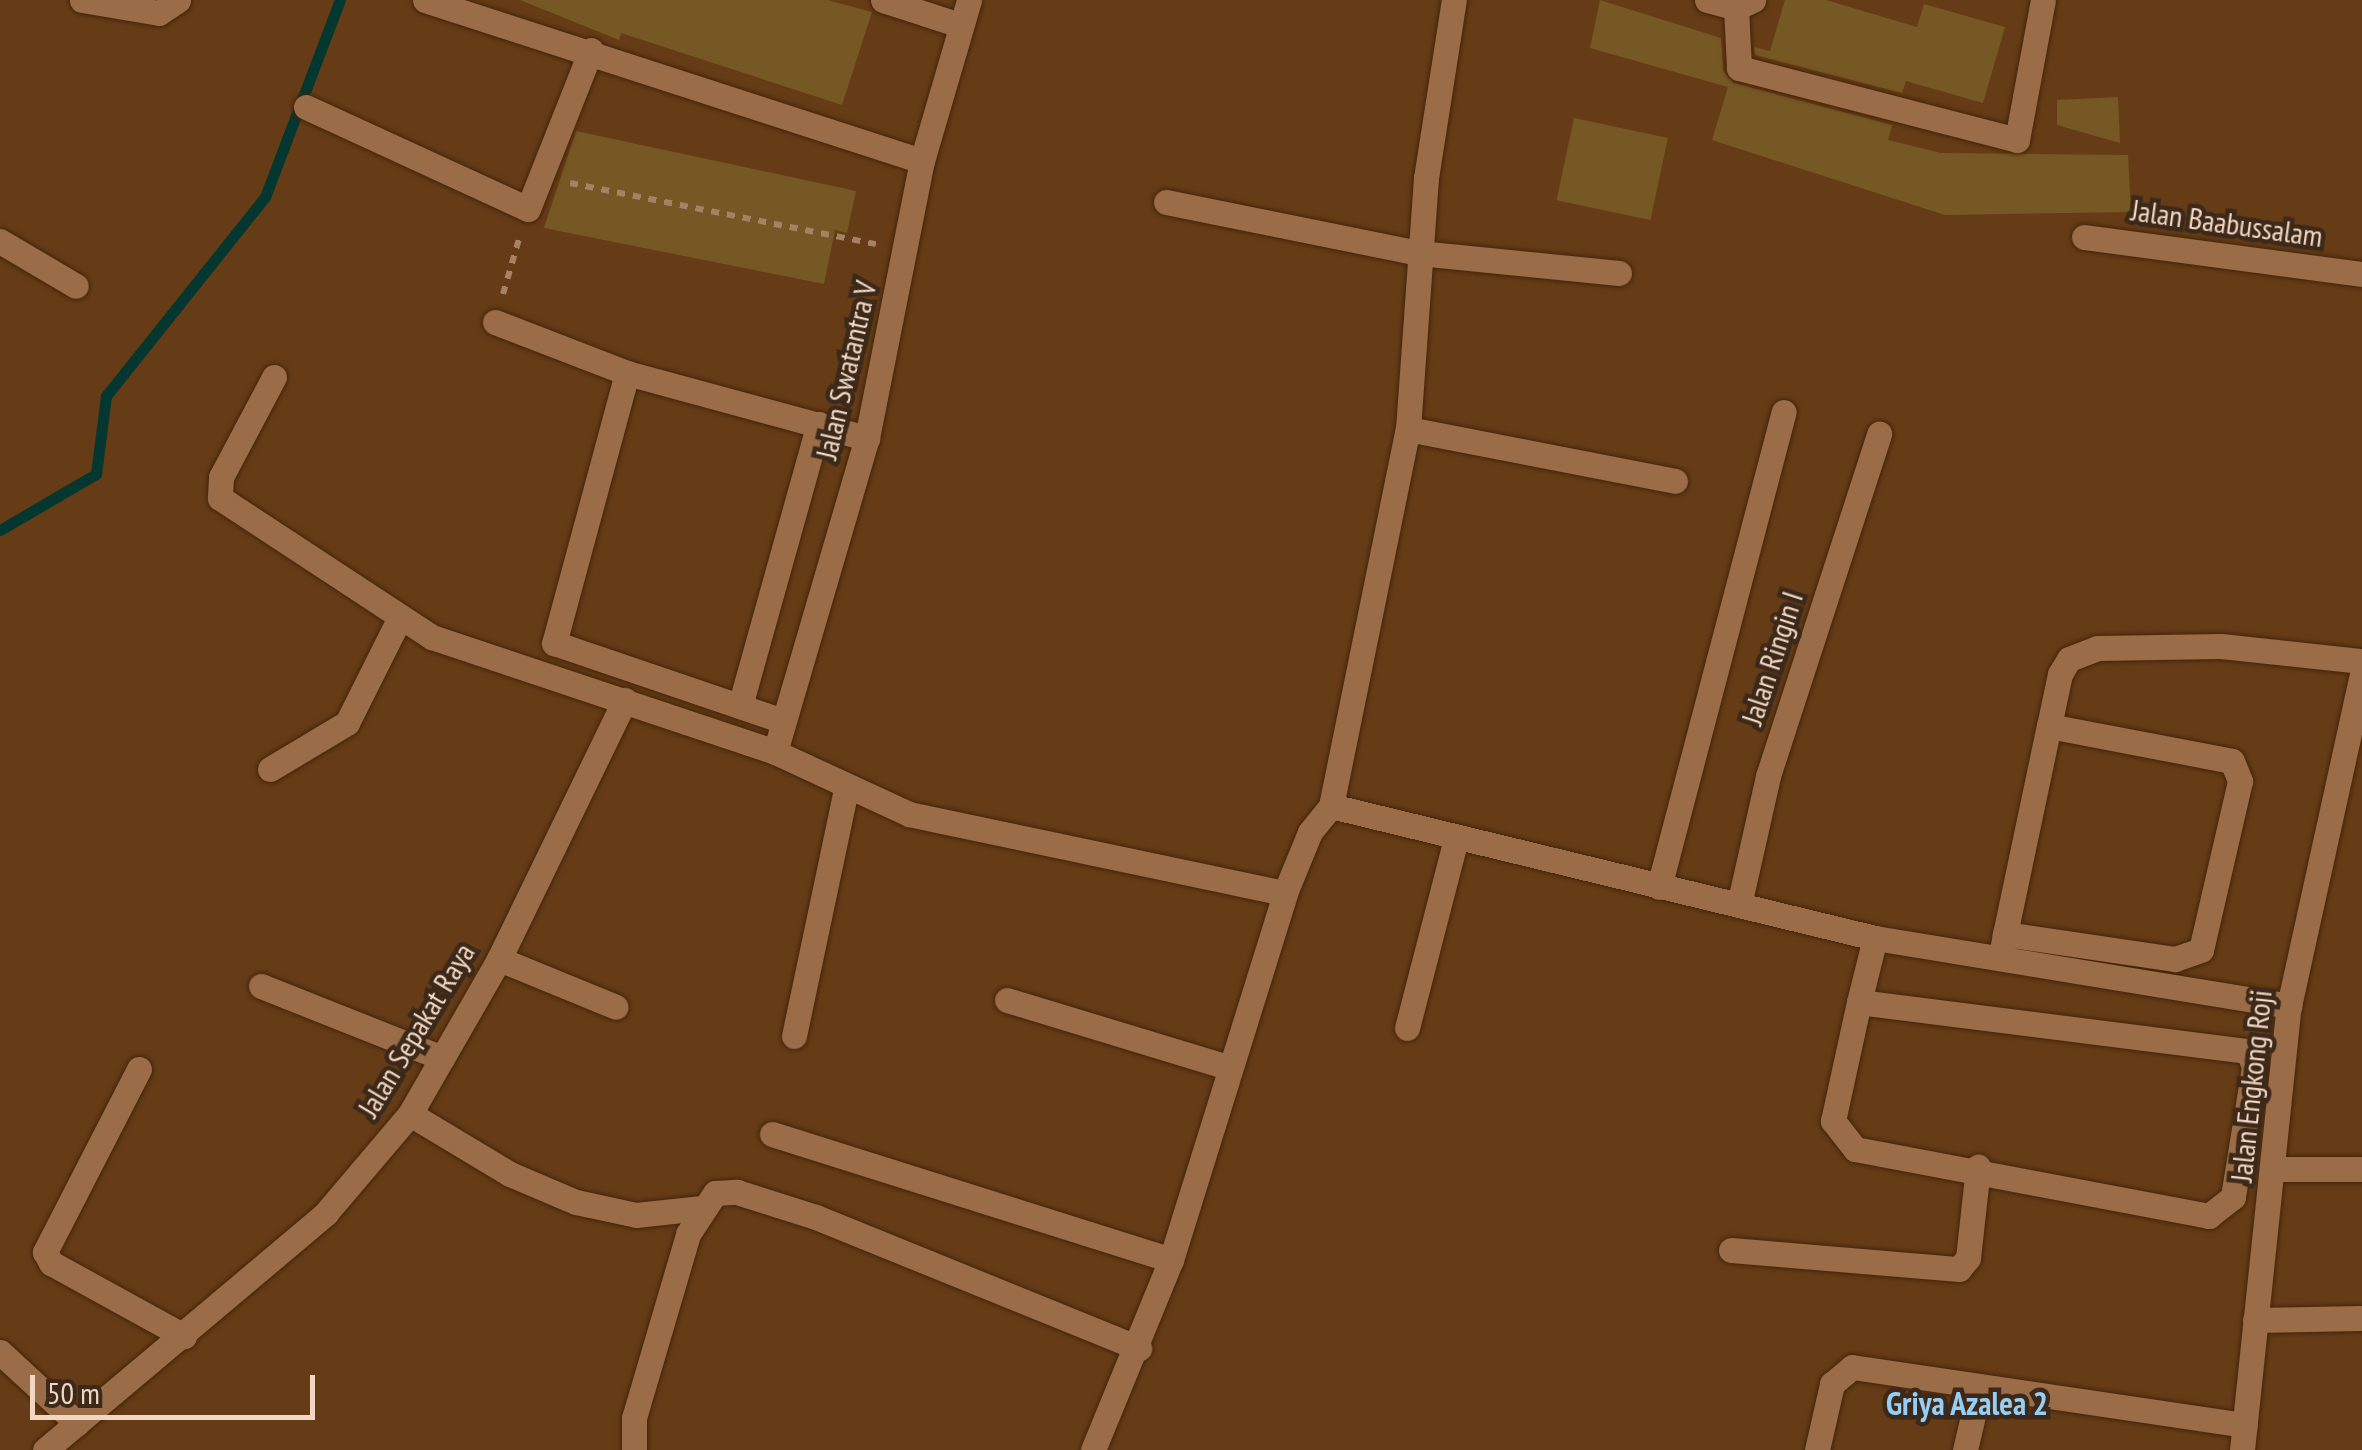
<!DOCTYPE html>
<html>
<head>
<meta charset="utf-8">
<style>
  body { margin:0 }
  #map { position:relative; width:2362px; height:1450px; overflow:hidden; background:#663c17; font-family:"PT Sans Narrow",sans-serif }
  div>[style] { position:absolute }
  .stream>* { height:11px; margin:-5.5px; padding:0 5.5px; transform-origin:5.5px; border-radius:5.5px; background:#04372f }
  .building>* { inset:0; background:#765824; transform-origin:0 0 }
  .path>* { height:6px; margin-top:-3px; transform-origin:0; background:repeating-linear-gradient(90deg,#a48265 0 8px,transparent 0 16px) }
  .roads { filter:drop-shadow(0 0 2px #442508) drop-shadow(0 0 2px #442508) }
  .minor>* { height:25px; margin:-12.5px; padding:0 12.5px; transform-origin:12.5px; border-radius:12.5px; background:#9a6c48 }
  span { translate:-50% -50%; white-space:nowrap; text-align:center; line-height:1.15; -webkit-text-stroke:9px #3c2919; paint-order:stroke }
  .street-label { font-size:30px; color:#f0d6c3 }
  .neighbourhood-label { font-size:32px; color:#96cff5; font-weight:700 }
  .scale { position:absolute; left:30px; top:1375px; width:285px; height:45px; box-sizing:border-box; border:5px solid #f0d6c3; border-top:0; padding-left:12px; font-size:30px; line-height:35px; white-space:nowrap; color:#f0d6c3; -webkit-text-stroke:8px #3c2919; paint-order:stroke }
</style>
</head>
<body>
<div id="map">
  <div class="stream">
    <div style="left:0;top:530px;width:111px;rotate:-30.3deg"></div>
    <div style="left:96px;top:474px;width:79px;rotate:-82.7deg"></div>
    <div style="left:106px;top:396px;width:255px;rotate:-51.4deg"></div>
    <div style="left:265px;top:197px;width:211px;rotate:-69.2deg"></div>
  </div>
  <div class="building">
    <div style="clip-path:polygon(520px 0,827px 0,872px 12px,842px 105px,621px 33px,619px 40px)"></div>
    <div style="clip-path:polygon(1600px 0,1721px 38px,1723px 70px,1734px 83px,1892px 125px,1888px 140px,1941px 153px,2128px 155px,2131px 212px,1945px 215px,1712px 140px,1728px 87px,1590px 48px)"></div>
    <div style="clip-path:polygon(1785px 0,1826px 0,1917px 27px,1924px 4px,2005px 27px,1983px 103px,1906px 81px,1902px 93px,1755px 55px,1754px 47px,1770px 51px)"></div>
    <div style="clip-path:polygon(2118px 97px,2120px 143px,2057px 125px,2057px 100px)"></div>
    <div style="left:1574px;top:118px;width:96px;height:84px;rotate:12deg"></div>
    <div style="clip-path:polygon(576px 131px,856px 191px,847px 233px,835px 230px,824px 284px,544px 228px)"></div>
  </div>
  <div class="path">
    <div style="left:570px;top:183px;width:312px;rotate:11.3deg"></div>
    <div style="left:503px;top:294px;width:57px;rotate:-73.8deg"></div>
  </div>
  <div class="roads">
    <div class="minor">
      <div style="left:82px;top:0;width:78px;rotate:9.6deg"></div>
      <div style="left:159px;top:13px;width:23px;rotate:-34deg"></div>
      <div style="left:425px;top:0;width:522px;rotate:17.95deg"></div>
      <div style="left:883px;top:0;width:78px;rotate:18deg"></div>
      <div style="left:1707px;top:0;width:30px;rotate:15deg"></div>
      <div style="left:1736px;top:8px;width:19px;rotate:-25deg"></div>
      <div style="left:1736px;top:8px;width:60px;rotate:87.1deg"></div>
      <div style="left:1739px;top:68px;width:287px;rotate:14.5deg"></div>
      <div style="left:2017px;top:140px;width:142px;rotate:-79.5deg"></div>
      <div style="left:306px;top:107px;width:244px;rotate:24.7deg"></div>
      <div style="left:528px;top:209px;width:171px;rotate:-68.4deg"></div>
      <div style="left:1166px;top:202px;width:258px;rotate:11.4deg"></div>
      <div style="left:1419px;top:253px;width:201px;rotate:5.7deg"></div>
      <div style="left:2084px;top:237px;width:280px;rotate:7.6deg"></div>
      <div style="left:0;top:241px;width:88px;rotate:30.6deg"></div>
      <div style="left:495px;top:322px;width:142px;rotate:21.1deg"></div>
      <div style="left:627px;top:373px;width:249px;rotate:15.2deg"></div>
      <div style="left:627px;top:373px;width:280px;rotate:105.1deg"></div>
      <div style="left:554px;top:643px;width:242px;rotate:18.8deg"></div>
      <div style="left:274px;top:377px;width:113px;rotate:117.9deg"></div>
      <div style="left:221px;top:477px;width:21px;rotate:93deg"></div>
      <div style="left:220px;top:498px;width:254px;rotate:33.3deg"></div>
      <div style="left:432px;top:637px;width:362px;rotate:18.5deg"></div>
      <div style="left:775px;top:752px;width:148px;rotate:24.8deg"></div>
      <div style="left:909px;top:814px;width:384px;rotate:11.9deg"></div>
      <div style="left:1408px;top:429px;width:272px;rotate:11deg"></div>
      <div style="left:740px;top:706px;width:293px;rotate:-74.4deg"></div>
      <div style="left:2049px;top:726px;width:53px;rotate:-78.1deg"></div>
      <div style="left:2060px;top:674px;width:17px;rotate:-59deg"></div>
      <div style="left:2069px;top:659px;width:30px;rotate:-21deg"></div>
      <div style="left:2097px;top:648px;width:124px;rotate:-0.9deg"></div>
      <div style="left:2221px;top:646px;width:142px;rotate:6.1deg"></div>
      <div style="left:775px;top:752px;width:327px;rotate:-73.7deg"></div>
      <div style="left:867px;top:438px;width:282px;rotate:-78.8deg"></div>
      <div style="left:922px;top:161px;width:168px;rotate:-73.7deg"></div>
      <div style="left:270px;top:769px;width:90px;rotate:-30.9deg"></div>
      <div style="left:347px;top:723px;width:116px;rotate:-63.4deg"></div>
      <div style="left:1331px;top:806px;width:560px;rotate:13.64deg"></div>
      <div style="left:1875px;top:938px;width:420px;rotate:9.3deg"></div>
      <div style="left:1659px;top:887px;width:491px;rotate:-75.3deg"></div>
      <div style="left:1739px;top:905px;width:132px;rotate:-77.3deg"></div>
      <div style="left:1768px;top:776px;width:360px;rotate:-72deg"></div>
      <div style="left:2001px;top:955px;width:21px;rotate:-79deg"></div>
      <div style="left:2005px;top:934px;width:213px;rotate:-78.1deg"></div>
      <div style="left:2049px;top:726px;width:186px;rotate:10.8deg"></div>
      <div style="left:2232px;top:761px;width:22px;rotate:68deg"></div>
      <div style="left:2240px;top:781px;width:173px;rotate:103deg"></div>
      <div style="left:2201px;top:950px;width:28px;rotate:161deg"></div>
      <div style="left:2175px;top:959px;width:172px;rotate:-171.6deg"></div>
      <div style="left:499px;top:959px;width:126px;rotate:22.3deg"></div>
      <div style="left:261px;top:986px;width:195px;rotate:21.7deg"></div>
      <div style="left:1007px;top:1000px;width:231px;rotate:16.9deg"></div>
      <div style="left:1859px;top:1002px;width:392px;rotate:7.2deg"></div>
      <div style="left:2248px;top:1051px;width:17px;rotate:69deg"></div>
      <div style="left:2254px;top:1067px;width:132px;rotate:99.2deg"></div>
      <div style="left:2233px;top:1197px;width:31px;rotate:142deg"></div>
      <div style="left:2209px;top:1216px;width:360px;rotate:-169.3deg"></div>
      <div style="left:1855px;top:1149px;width:36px;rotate:-128deg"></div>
      <div style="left:1833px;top:1121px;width:122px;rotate:-77.7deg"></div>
      <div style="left:1859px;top:1002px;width:66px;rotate:-76deg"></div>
      <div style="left:1407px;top:1028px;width:195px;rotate:-75.5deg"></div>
      <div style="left:794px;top:1036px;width:251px;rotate:-78.1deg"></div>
      <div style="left:139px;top:1069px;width:206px;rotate:117.2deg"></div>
      <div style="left:45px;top:1252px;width:13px;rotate:61deg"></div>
      <div style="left:51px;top:1263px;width:152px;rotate:28.8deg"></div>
      <div style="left:410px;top:1114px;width:117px;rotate:31deg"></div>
      <div style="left:510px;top:1174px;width:72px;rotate:23deg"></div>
      <div style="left:576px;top:1202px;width:61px;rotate:12.2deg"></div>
      <div style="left:636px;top:1215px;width:64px;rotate:-6.2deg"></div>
      <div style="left:772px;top:1134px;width:418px;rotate:17.5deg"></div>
      <div style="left:2277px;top:1169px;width:85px"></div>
      <div style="left:1731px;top:1250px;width:229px;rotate:4.8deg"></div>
      <div style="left:1959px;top:1269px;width:14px;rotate:-51deg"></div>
      <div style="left:1968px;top:1258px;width:92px;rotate:-83.7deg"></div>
      <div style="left:2255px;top:1320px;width:107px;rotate:-1.1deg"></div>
      <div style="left:0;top:1352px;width:105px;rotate:42.7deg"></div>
      <div style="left:45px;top:1450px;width:368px;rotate:-40.1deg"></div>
      <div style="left:326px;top:1213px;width:130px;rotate:-49.7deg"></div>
      <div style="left:410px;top:1114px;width:179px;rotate:-60.1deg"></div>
      <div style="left:499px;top:959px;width:288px;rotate:-64.1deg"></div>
      <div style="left:634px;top:1450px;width:32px;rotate:-90deg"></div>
      <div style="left:634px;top:1418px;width:192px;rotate:-73.6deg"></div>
      <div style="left:688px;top:1234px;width:49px;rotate:-56.6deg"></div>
      <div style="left:715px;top:1193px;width:22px;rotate:-3deg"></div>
      <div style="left:737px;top:1192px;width:83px;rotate:17.6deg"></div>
      <div style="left:816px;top:1217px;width:349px;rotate:22.1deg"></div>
      <div style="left:1093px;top:1450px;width:205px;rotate:-67.7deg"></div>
      <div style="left:1171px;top:1260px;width:384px;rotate:-72.7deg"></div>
      <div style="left:1285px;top:893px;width:66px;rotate:-67.7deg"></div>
      <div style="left:1310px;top:832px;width:33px;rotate:-51deg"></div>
      <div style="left:1331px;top:806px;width:385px;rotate:-78.5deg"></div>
      <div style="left:1408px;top:429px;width:252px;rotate:-85.9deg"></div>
      <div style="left:1426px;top:178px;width:180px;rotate:-81.1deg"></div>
      <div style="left:1817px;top:1450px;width:68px;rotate:-77.2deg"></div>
      <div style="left:1832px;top:1384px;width:26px;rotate:-40deg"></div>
      <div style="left:1852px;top:1367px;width:397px;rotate:8.4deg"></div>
      <div style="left:1965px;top:1450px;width:62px;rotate:-76.9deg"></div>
      <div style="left:2242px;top:1450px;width:446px;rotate:-84deg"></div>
      <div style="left:2289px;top:1006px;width:340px;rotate:-77.6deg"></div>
    </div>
  </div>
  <div class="street-label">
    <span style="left:2227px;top:223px;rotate:8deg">Jalan Baabussalam</span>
    <span style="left:846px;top:370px;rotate:-77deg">Jalan Swatantra V</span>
    <span style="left:1772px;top:658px;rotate:-72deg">Jalan Ringin I</span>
    <span style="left:416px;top:1030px;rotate:-59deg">Jalan Sepakat Raya</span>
    <span style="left:2251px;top:1086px;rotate:-84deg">Jalan Engkong Roji</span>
  </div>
  <div class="neighbourhood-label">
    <span style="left:1967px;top:1403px">Griya Azalea 2</span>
  </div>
  <div class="scale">50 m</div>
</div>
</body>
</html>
